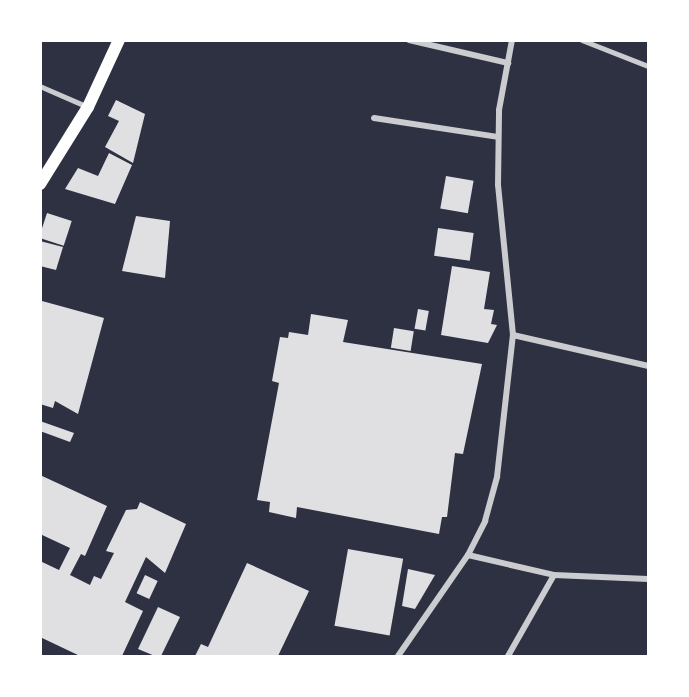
<!DOCTYPE html>
<html>
<head>
<meta charset="utf-8">
<style>
  body { margin:0 }
  #map { position:relative; width:689px; height:697px; overflow:hidden; background:#2d3142; font-family:"PT Sans Narrow",sans-serif }
  div>[style] { position:absolute }
  .building>* { inset:0; background:#e0e0e3; transform-origin:0 0 }
  .service>* { height:4.5px; margin:-2.25px; padding:0 2.25px; transform-origin:2.25px; border-radius:2.25px; background:#caccd0 }
  .minor>* { height:6px; margin:-3px; padding:0 3px; transform-origin:3px; border-radius:3px; background:#caccd0 }
  .secondary>* { height:12px; margin:-6px; padding:0 6px; transform-origin:6px; border-radius:6px; background:#fff }
  span { translate:-50% -50%; white-space:nowrap; text-align:center; line-height:1.15; -webkit-text-stroke:4.5px #fff; paint-order:stroke }
  .frame { position:absolute; inset:0; border:42px solid #fff; pointer-events:none }
</style>
</head>
<body>
<div id="map">
  <div class="building">
    <div style="clip-path:polygon(116px 100px,145px 114px,133px 163px,105px 147px,119px 121px,108px 116px)"></div>
    <div style="clip-path:polygon(109px 153px,132px 165px,115px 204px,65px 189px,78px 168px,98px 176px)"></div>
    <div style="left:446px;top:176px;width:28px;height:33px;rotate:10deg"></div>
    <div style="left:47px;top:213px;width:26px;height:26px;rotate:18deg"></div>
    <div style="clip-path:polygon(136px 216px,170px 221px,165px 278px,122px 271px)"></div>
    <div style="left:438px;top:228px;width:36px;height:28px;rotate:8deg"></div>
    <div style="clip-path:polygon(40px 241px,63px 247px,56px 270px,40px 266px)"></div>
    <div style="clip-path:polygon(452px 266px,490px 272px,484px 309px,494px 310px,491px 324px,497px 325px,488px 343px,441px 335px)"></div>
    <div style="clip-path:polygon(42px 301px,104px 318px,78px 414px,55px 401px,53px 408px,40px 404px)"></div>
    <div style="left:418px;top:309px;width:11px;height:20px;rotate:10deg"></div>
    <div style="clip-path:polygon(311px 314px,348px 320px,343px 342px,482px 364px,463px 454px,455px 453px,447px 517px,442px 517px,439px 534px,297px 507px,296px 518px,269px 512px,270px 502px,257px 500px,279px 383px,272px 381px,280px 337px,288px 338px,289px 332px,308px 335px)"></div>
    <div style="left:394px;top:328px;width:20px;height:20px;rotate:9deg"></div>
    <div style="clip-path:polygon(40px 421px,74px 433px,70px 442px,40px 431px)"></div>
    <div style="clip-path:polygon(40px 475px,107px 506px,85px 556px,81px 554px,70px 575px,90px 585px,94px 576px,101px 579px,114px 553px,106px 551px,126px 510px,137px 509px,140px 502px,186px 524px,165px 573px,146px 557px,125px 602px,143px 611px,122px 656px,80px 656px,40px 637px,40px 561px,59px 570px,70px 548px,40px 534px)"></div>
    <div style="left:348px;top:549px;width:56px;height:78px;rotate:10deg"></div>
    <div style="clip-path:polygon(247px 563px,309px 591px,278px 656px,195px 656px,201px 644px,208px 647px)"></div>
    <div style="clip-path:polygon(408px 569px,435px 575px,415px 609px,402px 606px)"></div>
    <div style="left:145px;top:575px;width:14px;height:20px;rotate:25deg"></div>
    <div style="clip-path:polygon(158px 607px,180px 617px,161px 656px,155px 656px,138px 649px)"></div>
  </div>
  <div class="service">
    <div style="left:582px;top:40px;width:71px;rotate:21.5deg"></div>
    <div style="left:40px;top:86px;width:50px;rotate:23.5deg"></div>
  </div>
  <div class="minor">
    <div style="left:409px;top:40px;width:102px;rotate:13.1deg"></div>
    <div style="left:374px;top:118px;width:125px;rotate:8.7deg"></div>
    <div style="left:513px;top:335px;width:139px;rotate:12.9deg"></div>
    <div style="left:468px;top:555px;width:88px;rotate:13.1deg"></div>
    <div style="left:554px;top:575px;width:94px;rotate:2.4deg"></div>
    <div style="left:398px;top:656px;width:123px;rotate:-55.3deg"></div>
    <div style="left:468px;top:555px;width:38px;rotate:-63deg"></div>
    <div style="left:485px;top:521px;width:46px;rotate:-74.7deg"></div>
    <div style="left:497px;top:477px;width:143px;rotate:-83.6deg"></div>
    <div style="left:513px;top:335px;width:151px;rotate:-95.7deg"></div>
    <div style="left:498px;top:185px;width:75px;rotate:-89.2deg"></div>
    <div style="left:499px;top:110px;width:71px;rotate:-79.5deg"></div>
    <div style="left:508px;top:656px;width:93px;rotate:-60.4deg"></div>
  </div>
  <div class="secondary">
    <div style="left:40px;top:184px;width:91px;rotate:-58.1deg"></div>
    <div style="left:88px;top:107px;width:74px;rotate:-65.2deg"></div>
  </div>
  <div class="frame"></div>
</div>
</body>
</html>
